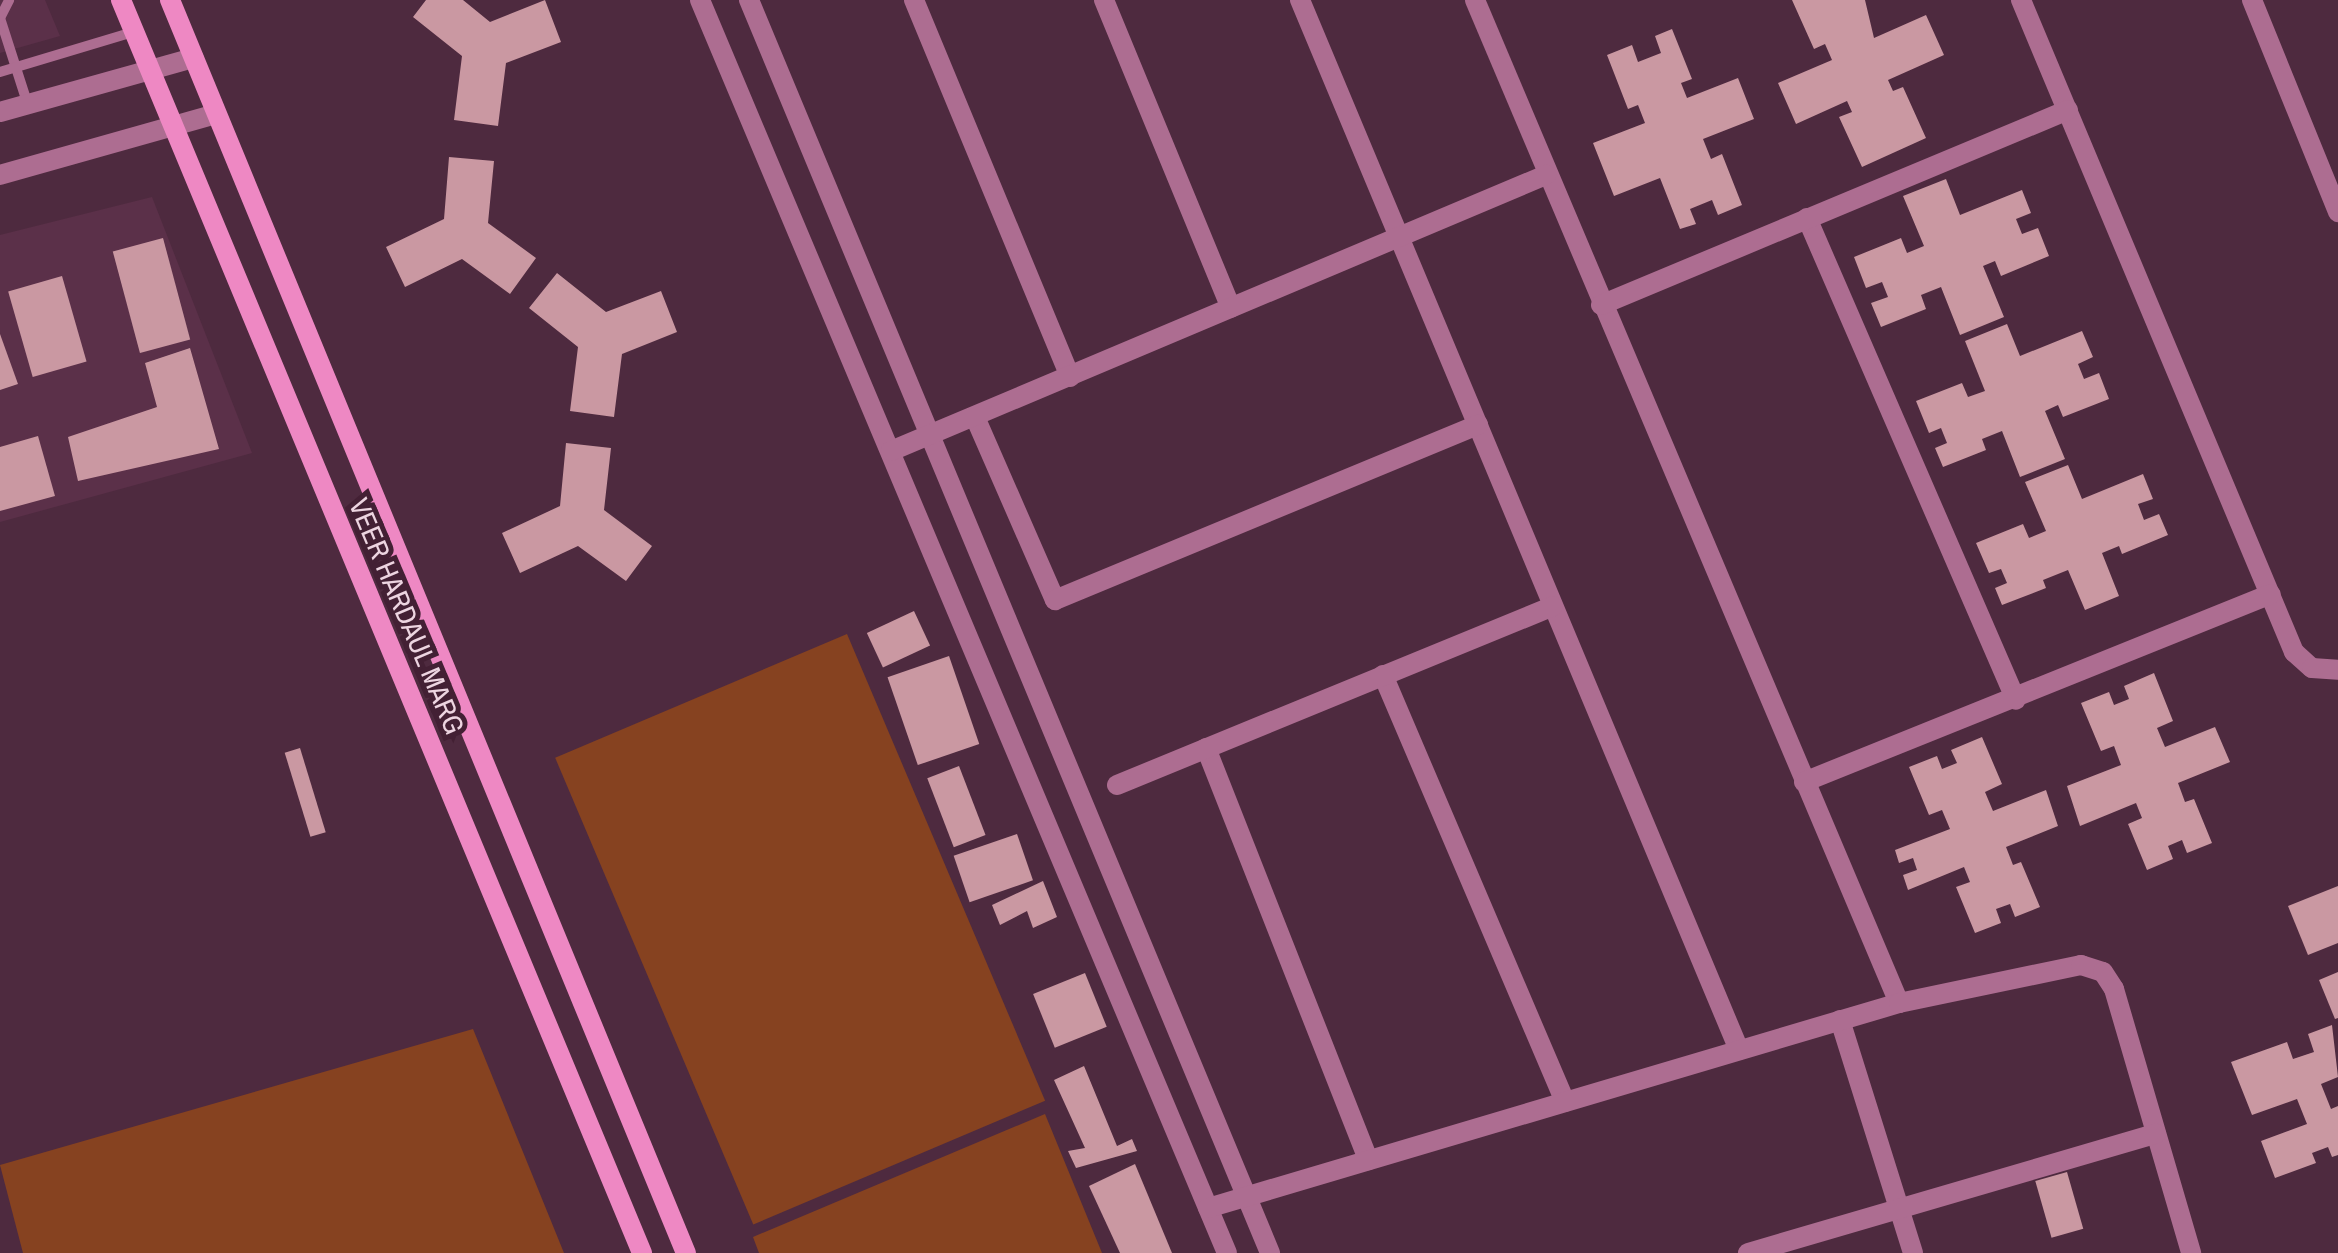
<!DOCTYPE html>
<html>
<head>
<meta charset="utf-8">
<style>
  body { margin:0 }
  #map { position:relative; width:2338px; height:1253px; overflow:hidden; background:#4e2a3f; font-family:"Archivo Narrow",sans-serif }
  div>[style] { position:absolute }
  .built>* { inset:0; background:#5b3049 }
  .green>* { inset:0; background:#864220; transform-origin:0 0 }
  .building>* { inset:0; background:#ca98a2; transform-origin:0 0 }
  .lane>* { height:10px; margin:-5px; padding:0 5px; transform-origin:5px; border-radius:5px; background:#ad6d91 }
  .street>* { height:20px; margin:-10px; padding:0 10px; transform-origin:10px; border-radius:10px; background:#ad6d91 }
  .secondary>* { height:20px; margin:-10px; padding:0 10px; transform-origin:10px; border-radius:10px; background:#ee88c3 }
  span { translate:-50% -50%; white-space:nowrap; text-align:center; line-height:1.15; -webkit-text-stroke:10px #432034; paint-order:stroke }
  .street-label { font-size:28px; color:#edd5e1 }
</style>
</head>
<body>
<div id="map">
  <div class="built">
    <div style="clip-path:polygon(0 0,45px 0,60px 36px,0 53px)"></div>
    <div style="clip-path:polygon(152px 197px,252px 453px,0 522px,0 235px)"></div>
  </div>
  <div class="green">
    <div style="left:847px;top:634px;width:507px;height:317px;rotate:67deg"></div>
    <div style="clip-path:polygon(473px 1029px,564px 1253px,23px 1253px,0 1165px)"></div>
    <div style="clip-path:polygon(1045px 1114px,1102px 1253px,759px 1253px,753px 1237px)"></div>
  </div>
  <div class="building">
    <div style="clip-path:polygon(426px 0,463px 0,490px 22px,545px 0,561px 42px,506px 63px,498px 126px,454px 120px,462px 56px,413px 17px)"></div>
    <div style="clip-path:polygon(1792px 0,1865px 0,1874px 38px,1926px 15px,1944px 55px,1888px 80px,1893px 91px,1903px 87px,1926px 138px,1862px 167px,1839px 117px,1852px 112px,1847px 101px,1796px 124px,1778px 83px,1832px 60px,1825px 44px,1814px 49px)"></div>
    <div style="clip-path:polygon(1672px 29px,1692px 79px,1681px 83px,1687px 98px,1738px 78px,1754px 119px,1703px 139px,1711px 159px,1722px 154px,1742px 205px,1718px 215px,1712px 200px,1690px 209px,1696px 224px,1680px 229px,1660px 178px,1614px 196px,1593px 143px,1645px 123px,1638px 105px,1628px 109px,1607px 55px,1632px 45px,1638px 62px,1661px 53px,1655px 36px)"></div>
    <div style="clip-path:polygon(449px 157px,494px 161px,488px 223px,536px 258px,510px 294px,462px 259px,405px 287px,386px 247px,444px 219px)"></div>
    <div style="clip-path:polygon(1946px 179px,1960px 215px,2022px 190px,2031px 213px,2016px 219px,2022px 234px,2038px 228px,2049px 256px,2001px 276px,1995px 261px,1983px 266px,2004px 317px,1960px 335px,1941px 287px,1921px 295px,1926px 309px,1881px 327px,1871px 303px,1888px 297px,1882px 282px,1866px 288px,1854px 257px,1901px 238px,1907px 253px,1924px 246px,1903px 196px)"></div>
    <div style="left:163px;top:238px;width:105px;height:52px;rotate:75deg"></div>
    <div style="clip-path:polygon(557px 273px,606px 312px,661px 291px,677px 332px,622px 354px,614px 417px,570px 411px,578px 347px,529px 308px)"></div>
    <div style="left:62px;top:276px;width:89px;height:56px;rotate:74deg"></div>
    <div style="clip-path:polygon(2007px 324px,2020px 356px,2082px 331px,2093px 357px,2078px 364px,2084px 379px,2099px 373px,2109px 399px,2063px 417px,2058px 405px,2045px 411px,2065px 459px,2020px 477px,2002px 431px,1982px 439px,1986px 450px,1943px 467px,1935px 448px,1947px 443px,1941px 428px,1929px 433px,1916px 401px,1962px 383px,1968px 397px,1985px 391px,1965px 341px)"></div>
    <div style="clip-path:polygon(0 334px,18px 384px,0 390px)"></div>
    <div style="clip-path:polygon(190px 348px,219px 449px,78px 481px,68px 437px,157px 407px,145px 363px)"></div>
    <div style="clip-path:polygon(38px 436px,55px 496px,0 511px,0 447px)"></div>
    <div style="clip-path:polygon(566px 443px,611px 448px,604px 510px,652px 546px,626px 581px,578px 546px,520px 573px,502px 533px,560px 506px)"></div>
    <div style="clip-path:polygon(2068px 465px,2082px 499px,2143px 474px,2153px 499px,2138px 504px,2144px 520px,2159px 514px,2168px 535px,2122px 554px,2119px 546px,2102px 553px,2119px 596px,2085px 610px,2068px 570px,2043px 580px,2046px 588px,2002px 605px,1995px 588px,2007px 583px,2001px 569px,1989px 573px,1976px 543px,2023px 524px,2029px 538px,2046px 531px,2025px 482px)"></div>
    <div style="left:914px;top:611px;width:38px;height:52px;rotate:65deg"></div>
    <div style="left:949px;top:656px;width:93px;height:65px;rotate:71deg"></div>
    <div style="clip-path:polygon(2154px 673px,2173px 721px,2157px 728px,2165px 747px,2215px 727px,2230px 762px,2178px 783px,2185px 802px,2194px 799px,2212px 843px,2187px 853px,2182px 840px,2168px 846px,2173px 859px,2147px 870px,2128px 824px,2142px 818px,2136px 803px,2080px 826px,2067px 786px,2121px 765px,2114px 746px,2101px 751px,2081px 703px,2109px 692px,2114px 705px,2129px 699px,2124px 686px)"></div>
    <div style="clip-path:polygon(1982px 737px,2002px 784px,1985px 792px,1993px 811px,2046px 790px,2058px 826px,2006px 847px,2013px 865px,2021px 862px,2040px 907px,2015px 917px,2010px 904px,1996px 909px,2001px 923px,1975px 933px,1956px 887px,1970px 882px,1964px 867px,1908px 890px,1903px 875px,1917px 870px,1913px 858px,1899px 863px,1895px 850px,1950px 829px,1942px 810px,1929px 815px,1909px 767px,1937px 756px,1942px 769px,1957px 763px,1951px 750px)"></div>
    <div style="left:300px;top:748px;width:88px;height:16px;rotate:73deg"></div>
    <div style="left:959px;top:766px;width:74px;height:34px;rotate:69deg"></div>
    <div style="left:1017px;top:834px;width:49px;height:67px;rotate:71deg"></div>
    <div style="clip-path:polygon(1043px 881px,1057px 917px,1033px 928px,1027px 911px,1000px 925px,992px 905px)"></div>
    <div style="clip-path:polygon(2338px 886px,2338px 943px,2308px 955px,2288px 906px)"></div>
    <div style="clip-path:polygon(2338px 972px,2338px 1018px,2335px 1019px,2319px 980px)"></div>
    <div style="left:1085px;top:973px;width:58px;height:56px;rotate:68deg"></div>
    <div style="clip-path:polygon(2332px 1025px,2338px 1077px,2321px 1084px,2331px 1109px,2338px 1106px,2338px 1155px,2332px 1157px,2328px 1147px,2312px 1153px,2316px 1163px,2275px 1178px,2261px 1141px,2307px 1124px,2297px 1099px,2252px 1115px,2231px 1062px,2287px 1042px,2293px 1059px,2314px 1052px,2308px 1034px)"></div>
    <div style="clip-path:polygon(1084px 1066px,1117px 1146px,1132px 1139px,1137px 1151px,1076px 1168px,1068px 1151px,1085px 1148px,1054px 1080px)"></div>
    <div style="clip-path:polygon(1135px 1164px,1172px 1253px,1120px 1253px,1089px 1186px)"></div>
    <div style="left:2067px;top:1172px;width:59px;height:33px;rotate:74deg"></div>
  </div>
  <div class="lane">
    <div style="left:0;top:18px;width:91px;rotate:72.2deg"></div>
    <div style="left:0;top:18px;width:20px;rotate:-63deg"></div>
    <div style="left:0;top:72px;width:139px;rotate:-16.7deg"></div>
  </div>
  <div class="street">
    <div style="left:700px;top:0;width:1359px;rotate:67.19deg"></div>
    <div style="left:749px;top:0;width:1357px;rotate:67.42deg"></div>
    <div style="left:914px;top:0;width:408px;rotate:67.5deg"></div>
    <div style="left:1104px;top:0;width:333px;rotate:67.6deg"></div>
    <div style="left:1300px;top:0;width:1138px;rotate:67.31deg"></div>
    <div style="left:1475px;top:0;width:1089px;rotate:67.08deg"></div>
    <div style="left:2021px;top:0;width:707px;rotate:67.28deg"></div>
    <div style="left:2294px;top:652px;width:24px;rotate:42deg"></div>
    <div style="left:2312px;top:668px;width:26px;rotate:4deg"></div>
    <div style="left:2252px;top:0;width:229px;rotate:67.9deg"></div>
    <div style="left:0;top:112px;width:201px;rotate:-15.6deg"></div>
    <div style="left:0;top:175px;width:224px;rotate:-15.8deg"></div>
    <div style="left:1807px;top:218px;width:525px;rotate:66.56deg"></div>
    <div style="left:1601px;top:305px;width:506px;rotate:-22.66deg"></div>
    <div style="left:975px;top:417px;width:200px;rotate:66.4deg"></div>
    <div style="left:1055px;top:600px;width:458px;rotate:-22.5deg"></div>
    <div style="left:891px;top:451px;width:711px;rotate:-22.85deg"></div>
    <div style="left:1383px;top:675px;width:464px;rotate:66.9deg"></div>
    <div style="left:1206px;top:748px;width:443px;rotate:68.5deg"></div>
    <div style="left:1804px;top:782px;width:503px;rotate:-21.93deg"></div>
    <div style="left:1117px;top:785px;width:471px;rotate:-22.3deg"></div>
    <div style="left:1840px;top:1020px;width:244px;rotate:72.6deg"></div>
    <div style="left:1208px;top:1208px;width:721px;rotate:-16.52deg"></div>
    <div style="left:1899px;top:1003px;width:186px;rotate:-11.8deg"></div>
    <div style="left:2081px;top:965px;width:23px;rotate:18deg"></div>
    <div style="left:2103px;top:972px;width:20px;rotate:57deg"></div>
    <div style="left:2114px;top:989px;width:275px;rotate:73.7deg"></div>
    <div style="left:1748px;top:1253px;width:425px;rotate:-16.3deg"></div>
  </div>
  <div class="secondary">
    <div style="left:121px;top:0;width:1357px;rotate:67.42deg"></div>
    <div style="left:170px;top:0;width:1355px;rotate:67.62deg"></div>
  </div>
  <div class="street-label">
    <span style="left:407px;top:616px;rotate:67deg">VEER HARDAUL MARG</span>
  </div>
</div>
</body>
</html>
